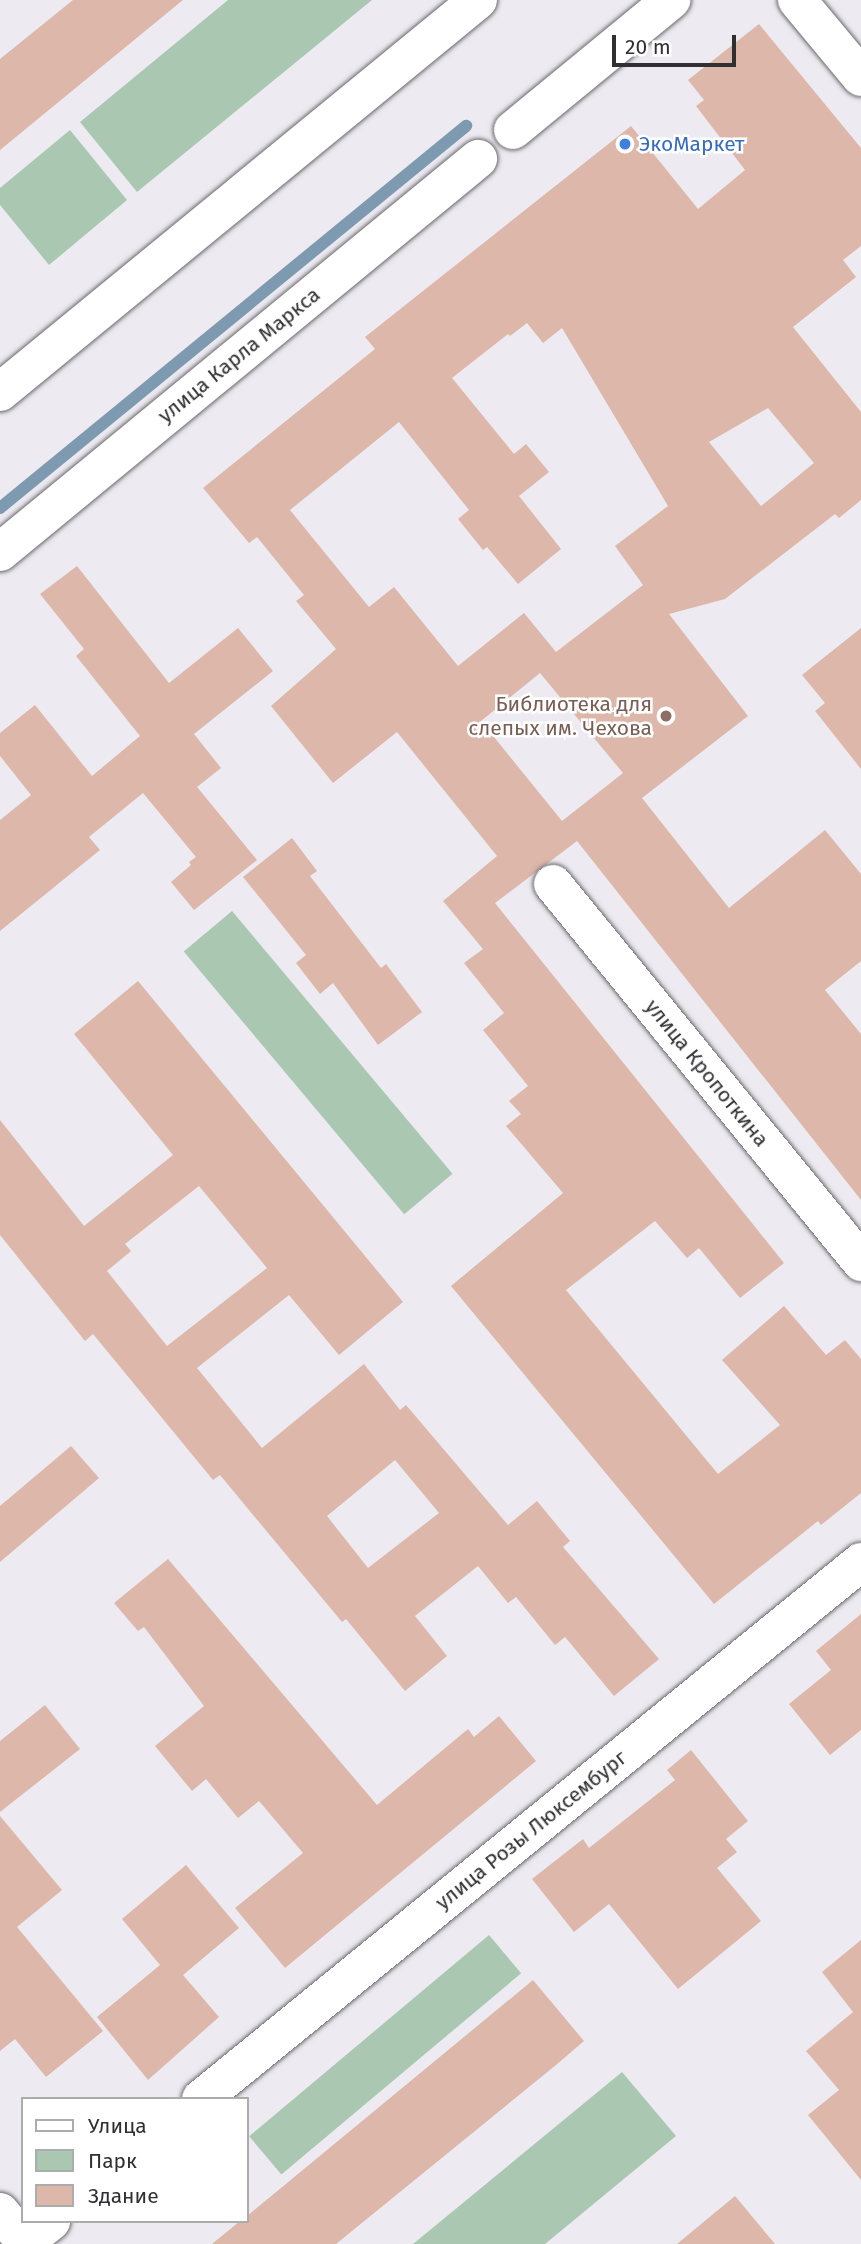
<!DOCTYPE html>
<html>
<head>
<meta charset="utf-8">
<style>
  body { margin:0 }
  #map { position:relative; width:861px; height:2244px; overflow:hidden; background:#edebf1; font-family:"Fira Sans",sans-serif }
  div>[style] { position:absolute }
  .green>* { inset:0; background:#a9c7b1; transform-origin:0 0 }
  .stream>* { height:12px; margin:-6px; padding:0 6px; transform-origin:6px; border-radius:6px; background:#7e9ab0 }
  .building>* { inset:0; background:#dcb7aa }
  .roads { filter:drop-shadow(0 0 2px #6a686d) drop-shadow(0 0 2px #6a686d) }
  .minor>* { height:38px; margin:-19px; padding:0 19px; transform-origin:19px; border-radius:19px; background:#fff }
  .dots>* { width:19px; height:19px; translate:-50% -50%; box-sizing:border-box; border:4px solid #fff; border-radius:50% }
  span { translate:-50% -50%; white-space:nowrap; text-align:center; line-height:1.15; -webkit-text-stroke:5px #fff; paint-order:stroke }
  .shop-label { font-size:21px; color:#366cbe }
  .left { translate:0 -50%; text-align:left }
  .street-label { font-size:21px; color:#302f32 }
  .education-label { font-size:21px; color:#785e54 }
  .right { translate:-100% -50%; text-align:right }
  .legend { position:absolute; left:21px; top:2097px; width:228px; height:126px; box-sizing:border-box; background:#fff; border:2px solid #acacad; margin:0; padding:9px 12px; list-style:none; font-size:21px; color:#302f32 }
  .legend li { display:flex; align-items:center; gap:14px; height:35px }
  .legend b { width:35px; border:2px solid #acacad }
  .scale { position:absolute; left:612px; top:35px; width:124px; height:32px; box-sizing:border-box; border:4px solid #302f32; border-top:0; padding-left:9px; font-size:21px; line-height:24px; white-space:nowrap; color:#302f32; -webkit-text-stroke:5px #fff; paint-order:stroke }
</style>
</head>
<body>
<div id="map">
  <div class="green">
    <div style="clip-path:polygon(228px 0,372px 0,137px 192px,80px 122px)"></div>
    <div style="clip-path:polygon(70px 130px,127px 200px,49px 265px,0 205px,0 188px)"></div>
    <div style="left:232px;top:911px;width:343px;height:63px;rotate:50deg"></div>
    <div style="left:489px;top:1935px;width:50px;height:313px;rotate:50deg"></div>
    <div style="clip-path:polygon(622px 2072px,676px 2136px,545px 2244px,413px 2244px)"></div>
  </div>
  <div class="stream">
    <div style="left:0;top:508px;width:603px;rotate:-39.34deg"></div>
  </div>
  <div class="building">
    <div style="clip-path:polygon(73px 0,183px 0,0 150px,0 59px)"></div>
    <div style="clip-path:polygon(evenodd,759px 24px,861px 148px,861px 246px,843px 260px,856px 277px,793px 327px,861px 412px,861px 500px,839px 518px,835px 514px,725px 599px,669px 614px,748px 716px,642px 798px,729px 908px,825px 830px,861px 874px,861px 961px,825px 990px,861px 1034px,861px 1200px,577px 841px,495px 903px,784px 1263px,740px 1298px,699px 1248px,687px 1258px,655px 1221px,566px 1290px,718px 1474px,780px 1425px,722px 1360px,784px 1306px,826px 1355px,845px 1340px,861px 1359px,861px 1493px,821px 1525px,818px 1521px,714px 1604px,451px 1286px,563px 1193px,506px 1126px,521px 1114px,509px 1101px,528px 1086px,483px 1030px,504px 1013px,464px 963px,483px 949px,443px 901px,497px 856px,397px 732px,333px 783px,271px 706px,336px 649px,296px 601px,304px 595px,257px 537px,249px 543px,203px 488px,375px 349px,365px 337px,631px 126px,698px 209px,745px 170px,696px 106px,704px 100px,688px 80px,759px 24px,527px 323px,543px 343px,562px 328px,668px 506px,615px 546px,643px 585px,556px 652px,524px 613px,458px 666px,394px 587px,369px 607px,290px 510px,399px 422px,469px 510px,458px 519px,483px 550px,487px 547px,518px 584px,561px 549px,519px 496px,549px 472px,526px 444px,514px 454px,452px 378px,508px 334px,510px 336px,527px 323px,759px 24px,768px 408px,814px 463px,761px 506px,709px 442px,768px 408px,759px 24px,540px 673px,623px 773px,562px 821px,481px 721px,540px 673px)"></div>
    <div style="clip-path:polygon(77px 566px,169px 683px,238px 628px,273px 671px,194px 734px,221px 768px,197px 787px,257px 860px,194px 910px,171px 882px,191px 865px,189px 862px,196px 857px,143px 793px,89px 837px,100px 850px,0 931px,0 820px,31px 795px,0 756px,0 733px,35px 705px,92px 776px,140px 736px,76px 656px,84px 649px,40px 594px)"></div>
    <div style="clip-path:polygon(861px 628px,861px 769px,815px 711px,825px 703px,802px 675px)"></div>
    <div style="clip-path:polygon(292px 838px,317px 871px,310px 876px,381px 968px,386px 964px,422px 1012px,378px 1045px,333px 983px,320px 994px,296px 963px,306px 955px,243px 877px)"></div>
    <div style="clip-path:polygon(evenodd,138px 981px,403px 1302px,339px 1355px,289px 1295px,197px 1368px,262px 1448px,364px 1364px,400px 1410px,406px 1405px,508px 1525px,537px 1501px,570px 1541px,563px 1547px,659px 1659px,614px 1696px,565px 1637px,555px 1645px,516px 1597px,508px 1603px,478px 1566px,415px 1616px,447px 1656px,405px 1691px,346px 1619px,342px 1622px,220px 1475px,213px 1480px,93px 1334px,85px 1341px,0 1235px,0 1120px,84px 1226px,173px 1155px,74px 1034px,138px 981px,199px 1186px,267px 1268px,167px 1346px,107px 1271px,131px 1251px,125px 1244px,199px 1186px,138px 981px,395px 1460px,439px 1513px,368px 1568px,327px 1516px,395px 1460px)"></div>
    <div style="clip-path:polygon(71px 1446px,99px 1478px,0 1562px,0 1506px)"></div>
    <div style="clip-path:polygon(168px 1559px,377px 1805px,468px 1729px,474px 1737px,499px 1716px,536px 1761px,285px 1968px,235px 1908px,303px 1853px,259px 1801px,238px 1818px,206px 1779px,192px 1791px,155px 1746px,204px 1706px,144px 1627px,138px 1631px,114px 1603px)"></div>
    <div style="clip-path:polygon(861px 1614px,861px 1730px,830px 1755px,789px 1704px,831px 1670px,816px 1651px)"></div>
    <div style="clip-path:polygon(45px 1705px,80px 1749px,0 1812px,0 1741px)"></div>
    <div style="clip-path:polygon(691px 1750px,748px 1821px,726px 1839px,737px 1852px,717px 1868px,761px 1921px,678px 1989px,609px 1904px,574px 1932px,532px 1879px,583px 1839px,589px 1848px,675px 1780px,667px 1770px)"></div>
    <div style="clip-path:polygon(0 1816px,62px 1890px,17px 1927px,103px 2031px,46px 2077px,15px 2039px,0 2051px)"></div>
    <div style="clip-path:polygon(186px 1865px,239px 1928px,183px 1975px,219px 2017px,148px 2080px,97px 2017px,160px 1965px,122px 1919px)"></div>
    <div style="clip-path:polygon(861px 1940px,861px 2180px,808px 2115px,839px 2090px,806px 2051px,853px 2012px,822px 1972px)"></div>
    <div style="clip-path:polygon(533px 1980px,584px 2041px,556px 2065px,336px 2244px,212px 2244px,240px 2221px,247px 2221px,247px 2216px)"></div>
    <div style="clip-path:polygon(735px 2196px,775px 2244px,677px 2244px)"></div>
  </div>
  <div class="roads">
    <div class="minor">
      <div style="left:797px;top:0;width:100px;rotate:50.3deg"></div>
      <div style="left:513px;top:130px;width:205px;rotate:-39.4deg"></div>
      <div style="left:0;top:392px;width:618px;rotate:-39.35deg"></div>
      <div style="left:0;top:552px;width:619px;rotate:-39.43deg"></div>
      <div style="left:553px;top:884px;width:488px;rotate:50.8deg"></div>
      <div style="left:201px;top:2099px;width:851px;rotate:-39.13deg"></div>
      <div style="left:0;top:2212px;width:42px;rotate:49.8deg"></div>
      <div style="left:22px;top:2244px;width:37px;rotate:-38deg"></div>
    </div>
  </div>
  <div class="dots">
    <div style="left:625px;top:144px;background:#3f7fe0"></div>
    <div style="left:666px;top:716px;background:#8d6e63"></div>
  </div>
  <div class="shop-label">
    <span class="left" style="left:639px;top:144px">ЭкоМаркет</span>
  </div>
  <div class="street-label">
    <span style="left:239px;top:355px;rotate:-39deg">улица Карла Маркса</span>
    <span style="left:707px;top:1073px;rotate:51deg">улица Кропоткина</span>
    <span style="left:531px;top:1830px;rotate:-39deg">улица Розы Люксембург</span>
  </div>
  <div class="education-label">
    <span class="right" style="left:652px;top:716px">Библиотека для<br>слепых им. Чехова</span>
  </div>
  <ul class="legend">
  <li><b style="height:9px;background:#fff"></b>Улица</li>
  <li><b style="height:19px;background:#a9c7b1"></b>Парк</li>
  <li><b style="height:19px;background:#dcb7aa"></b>Здание</li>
  </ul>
  <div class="scale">20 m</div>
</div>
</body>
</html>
